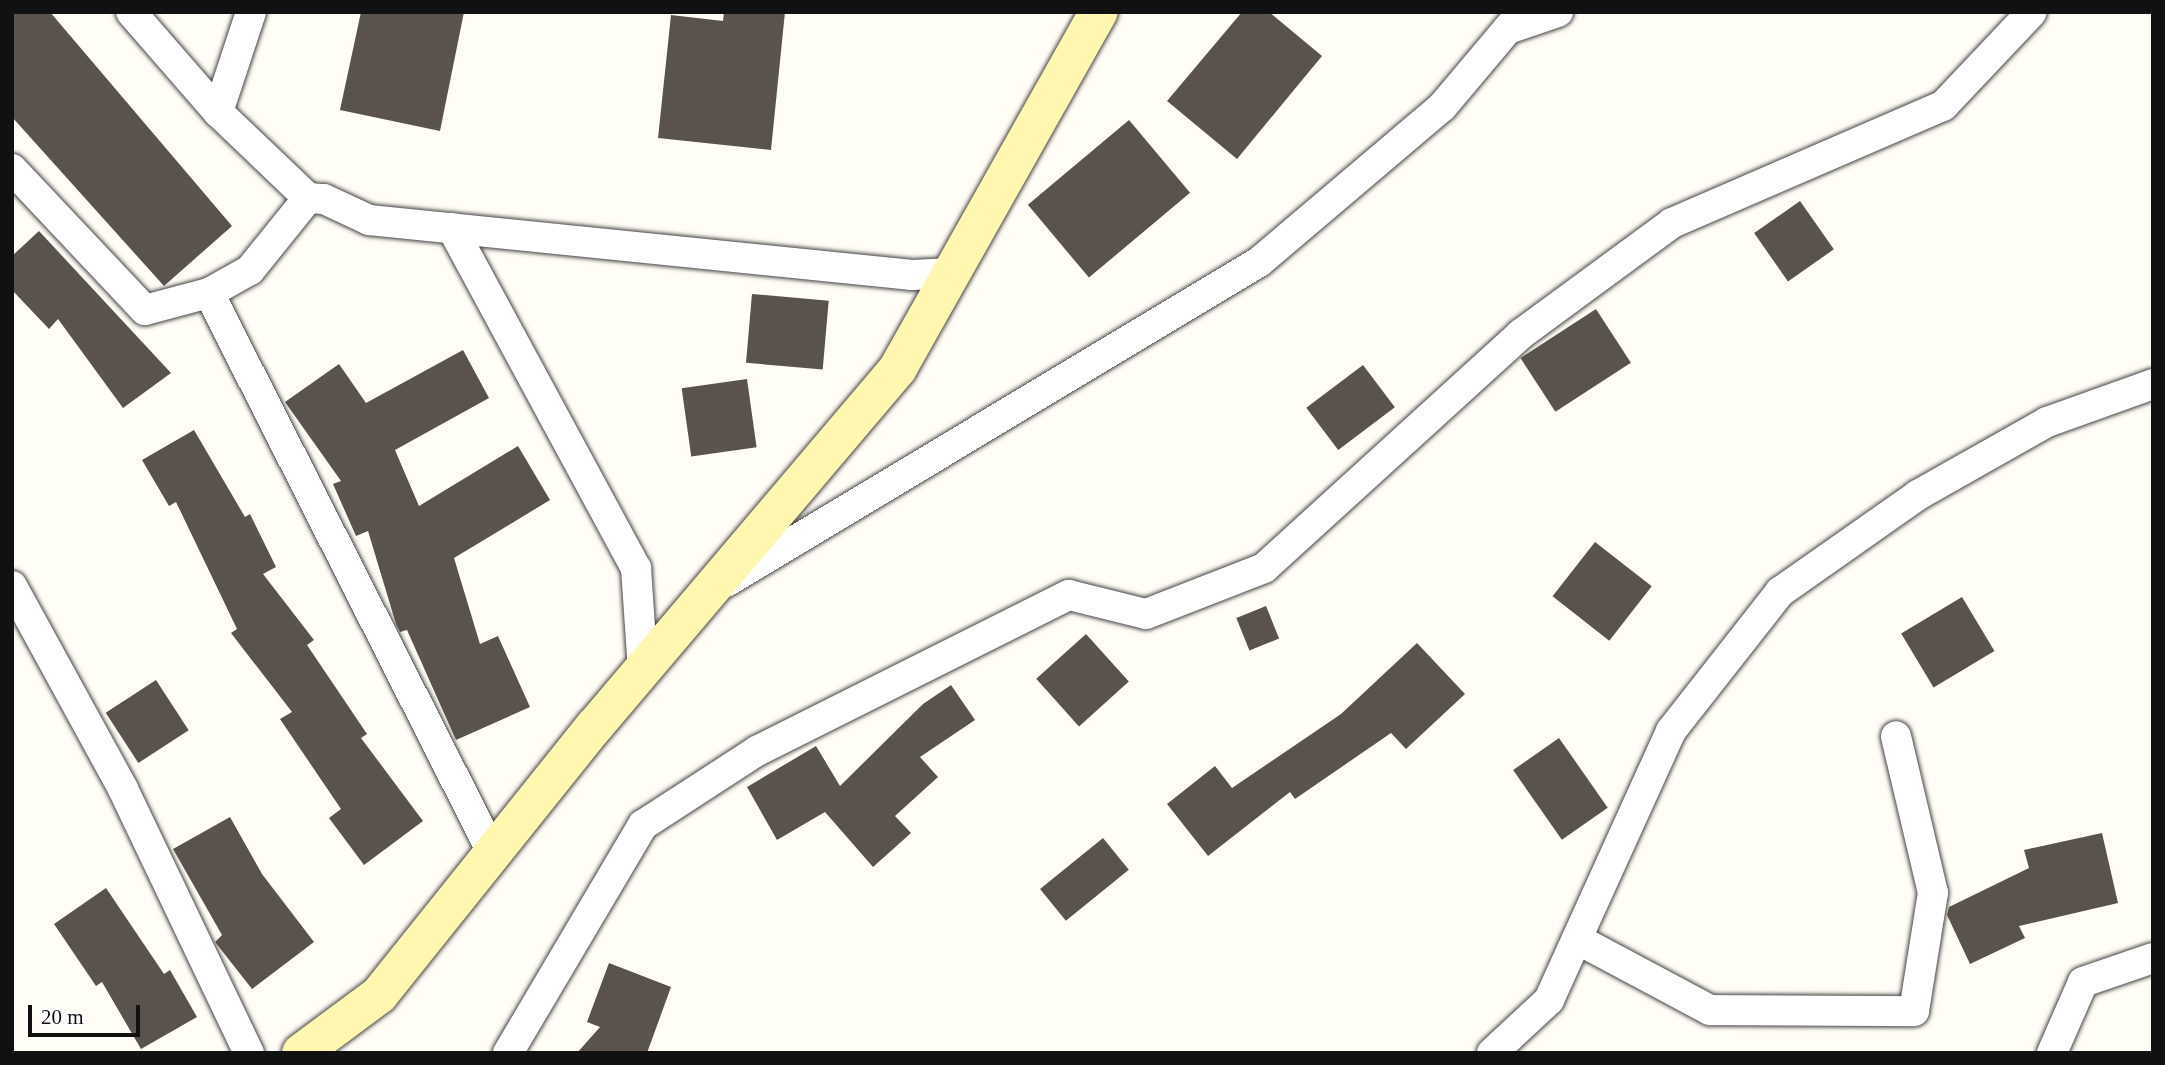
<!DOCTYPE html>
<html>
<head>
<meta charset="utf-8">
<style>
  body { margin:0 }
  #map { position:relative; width:2165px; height:1065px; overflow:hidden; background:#fffdf5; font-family:Georgia,serif }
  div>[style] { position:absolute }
  .building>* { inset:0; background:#5a524d; transform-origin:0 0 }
  .roads { filter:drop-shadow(0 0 2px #444) drop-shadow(0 0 2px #444) }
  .street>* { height:30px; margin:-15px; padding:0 15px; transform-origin:15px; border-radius:15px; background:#fff }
  .secondary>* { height:38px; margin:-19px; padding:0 19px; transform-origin:19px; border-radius:19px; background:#fff6b0 }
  span { translate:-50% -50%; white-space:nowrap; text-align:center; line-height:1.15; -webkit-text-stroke:7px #fff; paint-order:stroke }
  .frame { position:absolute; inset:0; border:14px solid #111; pointer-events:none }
  .scale { position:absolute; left:28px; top:1005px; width:112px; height:32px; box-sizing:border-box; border:4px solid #111; border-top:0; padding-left:9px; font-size:21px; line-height:24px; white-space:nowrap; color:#111; -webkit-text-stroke:5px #fff; paint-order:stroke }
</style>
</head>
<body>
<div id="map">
  <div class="building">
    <div style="clip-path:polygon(12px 12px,50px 12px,232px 226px,164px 286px,12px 117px)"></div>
    <div style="clip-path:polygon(361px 12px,464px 12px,440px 131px,340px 110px)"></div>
    <div style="clip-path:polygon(724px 12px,785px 12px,771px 150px,658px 138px,671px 15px,723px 21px)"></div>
    <div style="clip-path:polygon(1242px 12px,1269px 12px,1322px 56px,1237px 159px,1167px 101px)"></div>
    <div style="left:1129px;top:120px;width:95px;height:132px;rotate:50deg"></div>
    <div style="left:1800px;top:201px;width:59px;height:56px;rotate:55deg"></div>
    <div style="clip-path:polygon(39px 231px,171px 373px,123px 408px,58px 319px,49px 329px,12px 290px,12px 256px)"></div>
    <div style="left:752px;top:294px;width:77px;height:69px;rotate:5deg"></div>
    <div style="left:1596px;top:309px;width:64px;height:90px;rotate:57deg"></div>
    <div style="clip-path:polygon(463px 350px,489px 398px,395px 450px,419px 506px,518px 446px,550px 500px,454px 558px,480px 644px,498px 636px,530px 707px,456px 740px,407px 630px,400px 632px,396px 624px,368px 531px,356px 536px,333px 484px,341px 481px,285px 402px,339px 364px,366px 403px)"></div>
    <div style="left:1363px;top:365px;width:53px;height:71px;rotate:53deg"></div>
    <div style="left:747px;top:379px;width:69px;height:66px;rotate:82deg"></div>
    <div style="clip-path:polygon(194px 430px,245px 517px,250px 514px,276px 567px,263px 574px,314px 640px,307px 645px,367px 734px,361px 738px,423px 821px,364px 865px,329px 818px,341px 809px,280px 719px,292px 712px,231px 633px,237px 629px,176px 502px,169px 506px,142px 460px)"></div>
    <div style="left:1595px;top:542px;width:72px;height:69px;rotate:38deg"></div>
    <div style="left:1962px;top:597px;width:63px;height:71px;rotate:59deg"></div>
    <div style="left:1266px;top:606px;width:35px;height:32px;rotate:68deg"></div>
    <div style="left:1086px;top:634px;width:64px;height:67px;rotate:48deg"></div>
    <div style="clip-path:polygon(1417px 643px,1465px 694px,1406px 749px,1391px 733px,1295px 799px,1290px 792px,1208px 856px,1167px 804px,1215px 766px,1232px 788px,1341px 714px)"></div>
    <div style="left:156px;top:680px;width:60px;height:60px;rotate:57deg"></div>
    <div style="clip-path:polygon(951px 685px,975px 720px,920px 757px,938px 777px,895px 816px,911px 833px,873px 867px,825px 812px,777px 840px,747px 787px,816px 746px,840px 786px,923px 704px)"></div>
    <div style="left:1559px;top:738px;width:85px;height:56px;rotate:55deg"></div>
    <div style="clip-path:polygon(230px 817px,262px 874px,314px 942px,252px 989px,215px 942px,222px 935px,173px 849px)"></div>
    <div style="clip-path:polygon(2102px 833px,2118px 903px,2019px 926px,2025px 938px,1970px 964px,1947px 915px,1949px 907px,2029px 868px,2024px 850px)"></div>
    <div style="left:1103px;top:838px;width:41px;height:81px;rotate:51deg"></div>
    <div style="clip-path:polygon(106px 888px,164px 974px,170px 970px,197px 1017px,141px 1049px,102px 982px,96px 986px,54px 924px)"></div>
    <div style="clip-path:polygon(609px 963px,671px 987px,647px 1053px,577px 1053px,600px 1027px,587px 1022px)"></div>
  </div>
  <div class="roads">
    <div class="street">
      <div style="left:131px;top:12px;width:133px;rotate:49deg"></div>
      <div style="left:218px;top:112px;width:124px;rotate:43.7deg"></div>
      <div style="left:308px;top:198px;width:16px;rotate:4deg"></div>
      <div style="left:324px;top:199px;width:50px;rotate:25deg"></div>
      <div style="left:369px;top:220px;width:546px;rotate:5.78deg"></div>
      <div style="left:912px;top:275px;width:40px;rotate:-2.9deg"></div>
      <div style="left:1508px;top:29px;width:53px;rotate:-18.8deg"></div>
      <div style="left:218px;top:112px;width:105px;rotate:-71.7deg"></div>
      <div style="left:12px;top:169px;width:194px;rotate:46.7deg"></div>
      <div style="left:145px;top:310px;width:66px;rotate:-14.9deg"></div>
      <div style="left:209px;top:293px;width:47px;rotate:-29.3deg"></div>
      <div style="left:250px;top:270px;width:92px;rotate:-51.1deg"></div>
      <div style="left:452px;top:228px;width:387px;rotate:61.6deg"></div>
      <div style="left:636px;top:568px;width:102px;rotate:86.1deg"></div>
      <div style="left:209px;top:293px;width:629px;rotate:63.15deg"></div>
      <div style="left:726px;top:582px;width:622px;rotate:-30.98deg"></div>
      <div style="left:1259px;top:262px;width:240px;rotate:-40.3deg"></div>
      <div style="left:1442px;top:107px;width:124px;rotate:-49.9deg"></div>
      <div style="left:12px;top:586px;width:231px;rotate:61.3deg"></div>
      <div style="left:123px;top:789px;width:293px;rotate:64.5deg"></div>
      <div style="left:1577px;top:939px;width:151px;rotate:28.1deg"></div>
      <div style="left:1710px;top:1010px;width:204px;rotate:0.3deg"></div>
      <div style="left:1914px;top:1011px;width:120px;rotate:-80.9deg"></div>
      <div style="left:1933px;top:893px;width:161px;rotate:-103.3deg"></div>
      <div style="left:508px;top:1053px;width:265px;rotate:-59.4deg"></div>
      <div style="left:643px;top:825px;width:136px;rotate:-33deg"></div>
      <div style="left:757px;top:751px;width:349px;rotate:-26.6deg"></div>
      <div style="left:1069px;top:595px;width:79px;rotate:13.9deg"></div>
      <div style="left:1146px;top:614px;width:127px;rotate:-21.3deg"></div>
      <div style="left:1264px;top:568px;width:348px;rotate:-42.3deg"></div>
      <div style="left:1521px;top:334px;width:187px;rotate:-36.3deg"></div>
      <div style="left:1672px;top:223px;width:295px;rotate:-23.4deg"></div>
      <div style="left:1943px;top:106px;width:129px;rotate:-46.6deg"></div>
      <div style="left:1492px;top:1053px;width:78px;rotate:-42.9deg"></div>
      <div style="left:1549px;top:1000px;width:295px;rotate:-65.6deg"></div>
      <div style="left:1671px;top:731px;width:177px;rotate:-51.9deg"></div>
      <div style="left:1780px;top:592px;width:169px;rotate:-35.1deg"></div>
      <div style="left:1918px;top:495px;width:148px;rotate:-29.5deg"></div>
      <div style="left:2047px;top:422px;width:113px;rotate:-19.7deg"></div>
      <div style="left:2052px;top:1053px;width:77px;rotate:-66.4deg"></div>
      <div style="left:2083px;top:982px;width:74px;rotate:-18.9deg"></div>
    </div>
    <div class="secondary">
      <div style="left:301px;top:1053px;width:97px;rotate:-36.6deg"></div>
      <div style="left:379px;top:995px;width:344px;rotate:-51.3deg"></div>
      <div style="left:594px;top:727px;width:470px;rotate:-49.7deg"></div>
      <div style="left:898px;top:368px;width:409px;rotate:-60.6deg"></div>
    </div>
  </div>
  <div class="frame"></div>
  <div class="scale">20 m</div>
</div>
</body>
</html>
